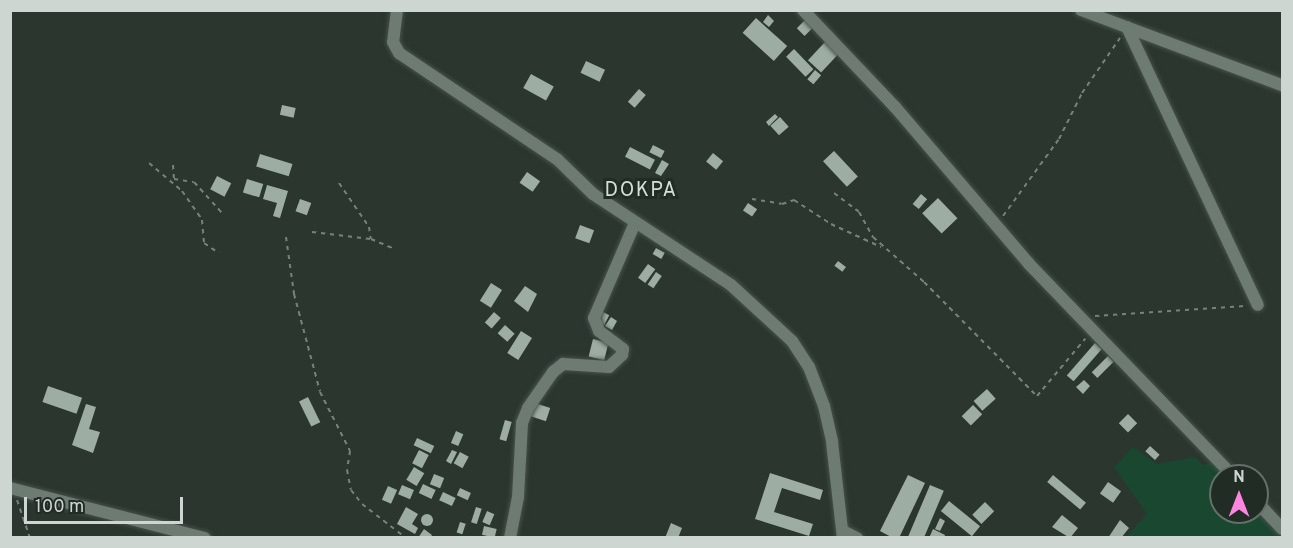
<!DOCTYPE html>
<html>
<head>
<meta charset="utf-8">
<style>
  body { margin:0 }
  #map { position:relative; width:1293px; height:548px; overflow:hidden; background:#2a362e; font-family:Overpass,sans-serif }
  div>[style] { position:absolute }
  .green>* { inset:0; background:#1a472f }
  .building>* { inset:0; background:#9eada3; transform-origin:0 0 }
  .round { border-radius:50% }
  .path>* { height:2px; margin-top:-1px; transform-origin:0; background:repeating-linear-gradient(90deg,#77827b 0 4.5px,transparent 0 9px) }
  .roads { filter:drop-shadow(0 0 2px #47514a) drop-shadow(0 0 2px #47514a) }
  .minor>* { height:12px; margin:-6px; padding:0 6px; transform-origin:6px; border-radius:6px; background:#6d7b72 }
  span { translate:-50% -50%; white-space:nowrap; text-align:center; line-height:1.15; -webkit-text-stroke:6px #202c24; paint-order:stroke }
  .quarter-label { font-size:20px; color:#d1e1d6; letter-spacing:1.5px }
  .frame { position:absolute; inset:0; border:12px solid #ced6d1; pointer-events:none }
  .north { position:absolute; left:1209px; top:464px; width:60px; height:60px; box-sizing:border-box; background:#202c24; border:2px solid #667069; border-radius:50%; rotate:0deg; font-size:16px; font-weight:700; line-height:24px; text-align:center; color:#ced6d1 }
  .north::after { content:''; display:block; margin:auto; width:21px; height:27px; background:#fe86e1; clip-path:polygon(50% 0,100% 100%,50% 72%,0 100%) }
  .scale { position:absolute; left:24px; top:497px; width:159px; height:27px; box-sizing:border-box; border:3px solid #ced6d1; border-top:0; padding-left:8px; font-size:18px; line-height:21px; white-space:nowrap; color:#ced6d1; -webkit-text-stroke:4px #202c24; paint-order:stroke }
</style>
</head>
<body>
<div id="map">
  <div class="green">
    <div style="clip-path:polygon(1133px 447px,1157px 464px,1195px 457px,1203px 465px,1213px 461px,1227px 476px,1221px 476px,1221px 512px,1257px 512px,1257px 507px,1282px 537px,1126px 537px,1147px 514px,1114px 467px)"></div>
  </div>
  <div class="building">
    <div style="clip-path:polygon(768px 15px,774px 21px,769px 27px,763px 22px)"></div>
    <div style="left:756px;top:18px;width:42px;height:20px;rotate:42deg"></div>
    <div style="left:806px;top:19px;width:11px;height:13px;rotate:45deg"></div>
    <div style="left:825px;top:42px;width:18px;height:25px;rotate:43deg"></div>
    <div style="left:794px;top:49px;width:28px;height:11px;rotate:46deg"></div>
    <div style="left:586px;top:61px;width:21px;height:13px;rotate:25deg"></div>
    <div style="left:815px;top:70px;width:8px;height:12px;rotate:40deg"></div>
    <div style="left:531px;top:74px;width:26px;height:16px;rotate:29deg"></div>
    <div style="left:639px;top:89px;width:9px;height:17px;rotate:41deg"></div>
    <div style="left:282px;top:105px;width:14px;height:10px;rotate:12deg"></div>
    <div style="clip-path:polygon(775px 114px,778px 117px,769px 126px,766px 122px)"></div>
    <div style="left:780px;top:117px;width:13px;height:13px;rotate:48deg"></div>
    <div style="left:653px;top:145px;width:13px;height:8px;rotate:27deg"></div>
    <div style="left:630px;top:147px;width:28px;height:11px;rotate:27deg"></div>
    <div style="left:834px;top:151px;width:35px;height:15px;rotate:47deg"></div>
    <div style="left:713px;top:153px;width:13px;height:11px;rotate:39deg"></div>
    <div style="left:260px;top:154px;width:34px;height:13px;rotate:17deg"></div>
    <div style="clip-path:polygon(662px 160px,669px 164px,661px 176px,655px 173px)"></div>
    <div style="left:527px;top:172px;width:16px;height:13px;rotate:35deg"></div>
    <div style="left:217px;top:176px;width:16px;height:15px;rotate:27deg"></div>
    <div style="left:247px;top:179px;width:17px;height:14px;rotate:17deg"></div>
    <div style="clip-path:polygon(267px 185px,288px 191px,280px 218px,273px 216px,277px 203px,263px 199px)"></div>
    <div style="left:921px;top:194px;width:8px;height:13px;rotate:40deg"></div>
    <div style="left:938px;top:198px;width:28px;height:22px;rotate:46deg"></div>
    <div style="left:300px;top:199px;width:12px;height:13px;rotate:20deg"></div>
    <div style="left:748px;top:203px;width:11px;height:9px;rotate:34deg"></div>
    <div style="left:580px;top:225px;width:15px;height:14px;rotate:20deg"></div>
    <div style="left:656px;top:248px;width:10px;height:7px;rotate:29deg"></div>
    <div style="left:838px;top:261px;width:10px;height:6px;rotate:37deg"></div>
    <div style="left:648px;top:264px;width:9px;height:17px;rotate:36deg"></div>
    <div style="left:656px;top:272px;width:7px;height:15px;rotate:34deg"></div>
    <div style="left:491px;top:283px;width:13px;height:21px;rotate:32deg"></div>
    <div style="clip-path:polygon(525px 286px,537px 294px,528px 312px,514px 301px)"></div>
    <div style="left:494px;top:312px;width:9px;height:14px;rotate:41deg"></div>
    <div style="left:603px;top:312px;width:7px;height:12px;rotate:27deg"></div>
    <div style="clip-path:polygon(611px 317px,617px 321px,612px 330px,605px 326px)"></div>
    <div style="left:505px;top:325px;width:13px;height:11px;rotate:42deg"></div>
    <div style="left:521px;top:331px;width:13px;height:26px;rotate:32deg"></div>
    <div style="left:593px;top:339px;width:16px;height:18px;rotate:14deg"></div>
    <div style="left:1095px;top:343px;width:9px;height:43px;rotate:41deg"></div>
    <div style="left:1108px;top:356px;width:8px;height:23px;rotate:45deg"></div>
    <div style="clip-path:polygon(1084px 380px,1090px 386px,1083px 394px,1076px 387px)"></div>
    <div style="left:48px;top:386px;width:36px;height:17px;rotate:19deg"></div>
    <div style="left:987px;top:389px;width:13px;height:18px;rotate:48deg"></div>
    <div style="left:308px;top:397px;width:28px;height:10px;rotate:64deg"></div>
    <div style="left:535px;top:403px;width:16px;height:14px;rotate:18deg"></div>
    <div style="clip-path:polygon(86px 404px,96px 407px,89px 429px,100px 432px,93px 453px,72px 445px)"></div>
    <div style="left:973px;top:405px;width:13px;height:16px;rotate:45deg"></div>
    <div style="left:1128px;top:414px;width:13px;height:13px;rotate:45deg"></div>
    <div style="left:505px;top:420px;width:7px;height:20px;rotate:16deg"></div>
    <div style="left:456px;top:431px;width:8px;height:13px;rotate:23deg"></div>
    <div style="left:417px;top:438px;width:19px;height:8px;rotate:25deg"></div>
    <div style="left:1150px;top:446px;width:13px;height:7px;rotate:42deg"></div>
    <div style="left:419px;top:450px;width:11px;height:15px;rotate:27deg"></div>
    <div style="clip-path:polygon(452px 450px,457px 452px,451px 464px,446px 461px)"></div>
    <div style="left:460px;top:452px;width:10px;height:13px;rotate:29deg"></div>
    <div style="left:414px;top:467px;width:12px;height:15px;rotate:31deg"></div>
    <div style="clip-path:polygon(770px 473px,823px 490px,820px 500px,782px 488px,774px 512px,813px 524px,809px 536px,755px 519px)"></div>
    <div style="left:434px;top:474px;width:11px;height:11px;rotate:22deg"></div>
    <div style="clip-path:polygon(908px 475px,925px 483px,899px 538px,893px 538px,880px 531px)"></div>
    <div style="left:1053px;top:475px;width:43px;height:9px;rotate:40deg"></div>
    <div style="left:1108px;top:482px;width:16px;height:14px;rotate:35deg"></div>
    <div style="left:423px;top:484px;width:14px;height:10px;rotate:25deg"></div>
    <div style="left:402px;top:485px;width:13px;height:10px;rotate:23deg"></div>
    <div style="left:930px;top:485px;width:15px;height:58px;rotate:23deg"></div>
    <div style="left:388px;top:486px;width:10px;height:15px;rotate:24deg"></div>
    <div style="left:460px;top:488px;width:12px;height:8px;rotate:24deg"></div>
    <div style="left:443px;top:492px;width:14px;height:9px;rotate:25deg"></div>
    <div style="left:949px;top:501px;width:40px;height:13px;rotate:39deg"></div>
    <div style="left:985px;top:502px;width:13px;height:18px;rotate:45deg"></div>
    <div style="clip-path:polygon(406px 507px,418px 514px,412px 524px,418px 528px,415px 534px,397px 524px)"></div>
    <div style="left:476px;top:507px;width:6px;height:16px;rotate:18deg"></div>
    <div style="left:487px;top:511px;width:8px;height:12px;rotate:23deg"></div>
    <div class="round" style="left:421px;top:514px;width:12px;height:12px"></div>
    <div style="clip-path:polygon(1062px 515px,1078px 528px,1070px 538px,1052px 527px)"></div>
    <div style="clip-path:polygon(940px 518px,945px 521px,940px 531px,935px 529px)"></div>
    <div style="clip-path:polygon(1120px 520px,1129px 528px,1121px 538px,1108px 538px)"></div>
    <div style="left:460px;top:522px;width:6px;height:11px;rotate:18deg"></div>
    <div style="clip-path:polygon(671px 523px,682px 528px,678px 538px,665px 538px)"></div>
    <div style="left:484px;top:526px;width:13px;height:9px;rotate:13deg"></div>
    <div style="clip-path:polygon(424px 529px,432px 535px,430px 538px,418px 538px)"></div>
    <div style="clip-path:polygon(933px 529px,945px 535px,944px 538px,929px 538px)"></div>
  </div>
  <div class="path">
    <div style="left:149px;top:163px;width:43px;rotate:40.3deg"></div>
    <div style="left:182px;top:191px;width:35px;rotate:55deg"></div>
    <div style="left:202px;top:220px;width:23px;rotate:85deg"></div>
    <div style="left:204px;top:243px;width:18px;rotate:34deg"></div>
    <div style="left:173px;top:165px;width:14px;rotate:86deg"></div>
    <div style="left:174px;top:179px;width:20px;rotate:9deg"></div>
    <div style="left:194px;top:182px;width:42px;rotate:47.9deg"></div>
    <div style="left:339px;top:183px;width:53px;rotate:55.7deg"></div>
    <div style="left:369px;top:227px;width:12px;rotate:81deg"></div>
    <div style="left:371px;top:239px;width:26px;rotate:23deg"></div>
    <div style="left:834px;top:193px;width:31px;rotate:37deg"></div>
    <div style="left:859px;top:212px;width:29px;rotate:61deg"></div>
    <div style="left:873px;top:237px;width:68px;rotate:41.4deg"></div>
    <div style="left:924px;top:282px;width:161px;rotate:45.3deg"></div>
    <div style="left:1037px;top:396px;width:75px;rotate:-49.9deg"></div>
    <div style="left:752px;top:199px;width:30px;rotate:9deg"></div>
    <div style="left:782px;top:204px;width:13px;rotate:-18deg"></div>
    <div style="left:794px;top:200px;width:44px;rotate:33deg"></div>
    <div style="left:831px;top:224px;width:55px;rotate:24.7deg"></div>
    <div style="left:1003px;top:216px;width:95px;rotate:-54deg"></div>
    <div style="left:1059px;top:139px;width:51px;rotate:-63.4deg"></div>
    <div style="left:1082px;top:93px;width:67px;rotate:-55.4deg"></div>
    <div style="left:312px;top:232px;width:59px;rotate:6.8deg"></div>
    <div style="left:286px;top:237px;width:58px;rotate:82deg"></div>
    <div style="left:294px;top:294px;width:101px;rotate:75.1deg"></div>
    <div style="left:320px;top:392px;width:66px;rotate:63deg"></div>
    <div style="left:350px;top:451px;width:19px;rotate:99deg"></div>
    <div style="left:347px;top:470px;width:20px;rotate:79deg"></div>
    <div style="left:351px;top:490px;width:18px;rotate:52deg"></div>
    <div style="left:362px;top:504px;width:56px;rotate:37.7deg"></div>
    <div style="left:1095px;top:316px;width:150px;rotate:-3.8deg"></div>
    <div style="left:17px;top:500px;width:40px;rotate:71.1deg"></div>
  </div>
  <div class="roads">
    <div class="minor">
      <div style="left:397px;top:10px;width:32px;rotate:97deg"></div>
      <div style="left:393px;top:42px;width:13px;rotate:61deg"></div>
      <div style="left:399px;top:53px;width:190px;rotate:33.9deg"></div>
      <div style="left:557px;top:159px;width:50px;rotate:44.2deg"></div>
      <div style="left:593px;top:194px;width:165px;rotate:33.4deg"></div>
      <div style="left:731px;top:285px;width:83px;rotate:42.6deg"></div>
      <div style="left:792px;top:341px;width:31px;rotate:57deg"></div>
      <div style="left:809px;top:367px;width:42px;rotate:69deg"></div>
      <div style="left:824px;top:406px;width:37px;rotate:77deg"></div>
      <div style="left:832px;top:442px;width:97px;rotate:83.5deg"></div>
      <div style="left:803px;top:10px;width:134px;rotate:46.5deg"></div>
      <div style="left:895px;top:107px;width:206px;rotate:49.5deg"></div>
      <div style="left:1029px;top:264px;width:294px;rotate:46.1deg"></div>
      <div style="left:1081px;top:10px;width:215px;rotate:20.5deg"></div>
      <div style="left:1127px;top:27px;width:307px;rotate:64.8deg"></div>
      <div style="left:10px;top:488px;width:201px;rotate:14.4deg"></div>
      <div style="left:1257px;top:502px;width:37px;rotate:47deg"></div>
      <div style="left:843px;top:531px;width:16px;rotate:27deg"></div>
      <div style="left:510px;top:538px;width:42px;rotate:-79deg"></div>
      <div style="left:518px;top:497px;width:74px;rotate:-86.9deg"></div>
      <div style="left:522px;top:423px;width:16px;rotate:-68deg"></div>
      <div style="left:528px;top:408px;width:44px;rotate:-55.2deg"></div>
      <div style="left:553px;top:372px;width:13px;rotate:-39deg"></div>
      <div style="left:563px;top:364px;width:46px;rotate:3.7deg"></div>
      <div style="left:609px;top:367px;width:18px;rotate:-43deg"></div>
      <div style="left:622px;top:355px;width:6px;rotate:-81deg"></div>
      <div style="left:623px;top:349px;width:30px;rotate:-143deg"></div>
      <div style="left:599px;top:331px;width:14px;rotate:-111deg"></div>
      <div style="left:594px;top:318px;width:103px;rotate:-66.7deg"></div>
    </div>
  </div>
  <div class="quarter-label">
    <span style="left:641px;top:191px">DOKPA</span>
  </div>
  <div class="frame"></div>
  <div class="north">N</div>
  <div class="scale">100 m</div>
</div>
</body>
</html>
